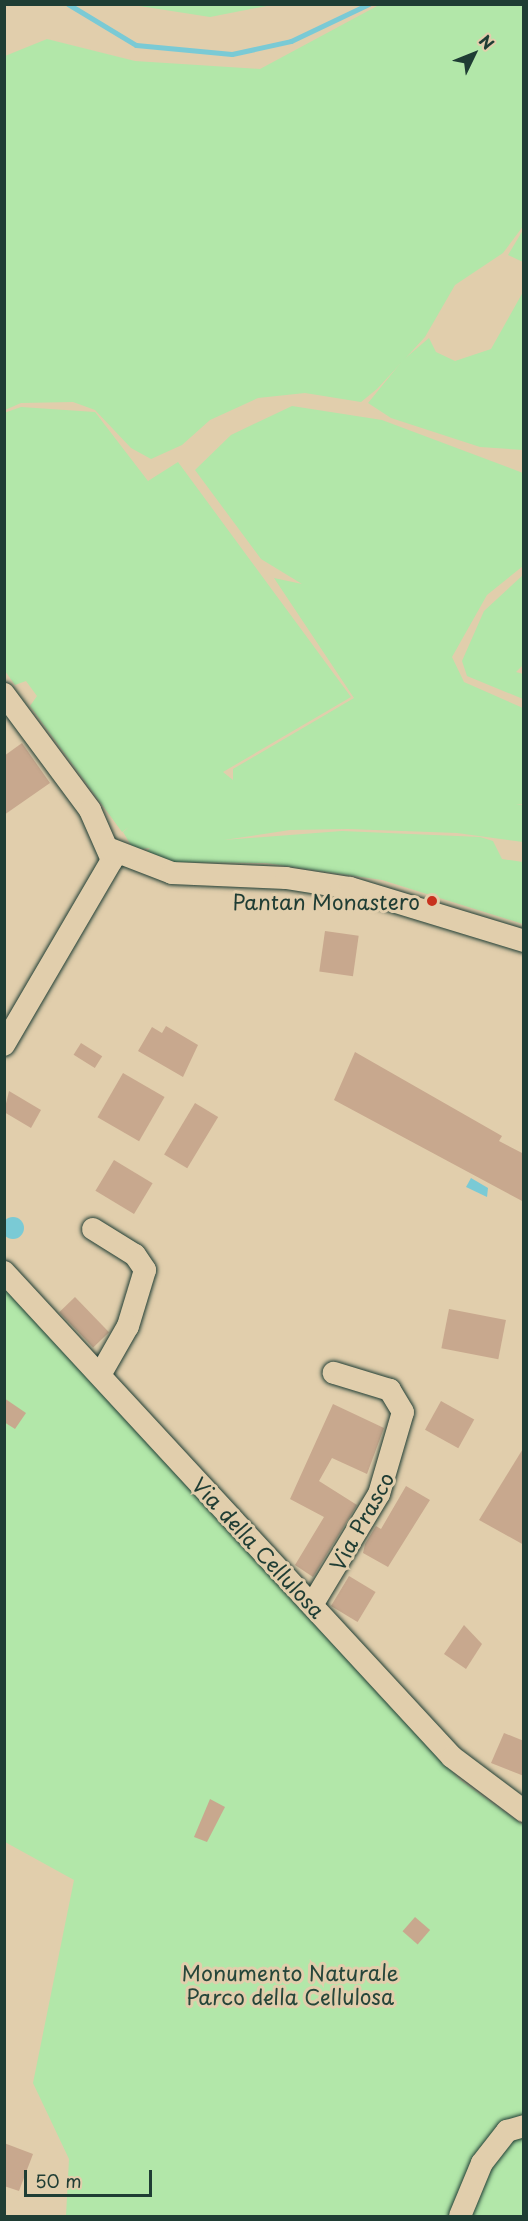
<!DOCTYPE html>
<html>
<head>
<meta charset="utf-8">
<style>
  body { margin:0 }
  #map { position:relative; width:528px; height:2221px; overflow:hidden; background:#e1ceac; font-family:"Playpen Sans",sans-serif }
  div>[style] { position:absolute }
  .green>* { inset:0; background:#b2e7a9 }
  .water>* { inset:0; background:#7acad5 }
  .round { border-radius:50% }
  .stream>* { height:5px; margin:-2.5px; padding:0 2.5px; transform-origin:2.5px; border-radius:2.5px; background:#7acad5 }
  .building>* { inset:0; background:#c8a88e; transform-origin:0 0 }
  .roads { filter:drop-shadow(0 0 2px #1f3d34) drop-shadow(0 0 2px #1f3d34) }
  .minor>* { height:22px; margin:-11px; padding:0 11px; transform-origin:11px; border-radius:11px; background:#e1ceac }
  .dots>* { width:16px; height:16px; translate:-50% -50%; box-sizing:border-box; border:3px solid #e1ceac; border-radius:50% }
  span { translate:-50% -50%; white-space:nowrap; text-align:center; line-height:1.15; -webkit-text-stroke:6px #e1ceac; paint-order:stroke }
  .poi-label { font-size:21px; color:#1f3d34 }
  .right { translate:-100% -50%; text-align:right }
  .street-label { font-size:21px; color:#1f3d34 }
  .park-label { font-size:21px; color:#26463a }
  .frame { position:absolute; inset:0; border:6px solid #1f3d34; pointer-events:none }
  .north { position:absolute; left:444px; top:24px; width:60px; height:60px; -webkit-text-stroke:4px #e1ceac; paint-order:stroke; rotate:47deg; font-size:16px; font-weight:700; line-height:24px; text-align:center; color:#1f3d34 }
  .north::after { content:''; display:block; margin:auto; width:21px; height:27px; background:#1f3d34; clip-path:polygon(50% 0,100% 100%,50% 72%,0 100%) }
  .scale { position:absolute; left:24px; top:2170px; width:128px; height:27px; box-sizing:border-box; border:3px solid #1f3d34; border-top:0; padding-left:8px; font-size:18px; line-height:21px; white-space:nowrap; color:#1f3d34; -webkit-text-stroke:4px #e1ceac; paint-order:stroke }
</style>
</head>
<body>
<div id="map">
  <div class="green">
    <div style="clip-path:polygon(133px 5px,272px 5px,210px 17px)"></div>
    <div style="clip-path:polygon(379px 5px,523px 5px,524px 225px,503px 253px,455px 285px,425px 337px,377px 389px,361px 402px,305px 393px,258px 398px,210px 420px,182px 445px,151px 459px,131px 448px,95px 410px,73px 402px,21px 403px,5px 410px,5px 56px,47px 39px,135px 61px,260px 69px)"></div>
    <div style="clip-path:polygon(523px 230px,523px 262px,508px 255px)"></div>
    <div style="clip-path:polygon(523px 292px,523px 450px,480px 447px,391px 418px,368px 403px,403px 360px,429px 338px,436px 352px,455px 361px,491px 349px)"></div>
    <div style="clip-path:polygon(292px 406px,382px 420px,523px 473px,523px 566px,487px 595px,452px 657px,464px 682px,523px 708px,523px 804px,516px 804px,523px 805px,523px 842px,457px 833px,348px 829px,290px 830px,224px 840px,342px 831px,480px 837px,493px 841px,502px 859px,523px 862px,523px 924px,382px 880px,266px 863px,166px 862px,145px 853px,150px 848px,134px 850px,123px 832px,129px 827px,122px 832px,30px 706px,37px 696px,26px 681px,15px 685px,5px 671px,4px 413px,21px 407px,95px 412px,148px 481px,178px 462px,351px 697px,223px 772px,233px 780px,233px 769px,354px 698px,274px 578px,302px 584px,261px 559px,195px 470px,231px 435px)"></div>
    <div style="clip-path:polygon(523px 575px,523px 665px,516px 672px,523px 674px,523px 699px,467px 676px,462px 661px,484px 611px)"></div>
    <div style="clip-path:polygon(5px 1283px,459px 1779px,523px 1825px,523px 2216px,66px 2216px,69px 2159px,33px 2083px,74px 1880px,5px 1842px)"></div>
  </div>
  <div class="water">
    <div style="clip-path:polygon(471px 1178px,488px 1188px,487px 1197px,466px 1187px)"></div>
    <div class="round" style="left:2px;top:1217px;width:22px;height:22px"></div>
  </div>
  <div class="stream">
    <div style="left:68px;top:4px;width:79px;rotate:31.1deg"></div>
    <div style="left:136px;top:45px;width:96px;rotate:5.4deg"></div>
    <div style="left:232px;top:54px;width:60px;rotate:-12.4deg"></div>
    <div style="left:291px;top:41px;width:86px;rotate:-25.4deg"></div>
  </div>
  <div class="building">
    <div style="clip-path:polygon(22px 743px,50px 783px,4px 815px,4px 756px)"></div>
    <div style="left:325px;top:931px;width:34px;height:41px;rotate:8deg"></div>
    <div style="clip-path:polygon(166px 1026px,198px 1045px,183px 1077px,138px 1051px,152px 1027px,162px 1033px)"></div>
    <div style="left:81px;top:1043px;width:25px;height:14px;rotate:32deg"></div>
    <div style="clip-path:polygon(355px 1052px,502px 1136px,499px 1141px,524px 1154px,524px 1202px,334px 1100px)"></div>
    <div style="left:123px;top:1073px;width:48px;height:51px;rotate:30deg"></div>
    <div style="clip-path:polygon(9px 1091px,41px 1110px,31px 1128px,4px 1112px)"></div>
    <div style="left:195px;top:1103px;width:27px;height:60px;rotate:31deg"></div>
    <div style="left:114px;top:1160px;width:45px;height:36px;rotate:31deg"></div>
    <div style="left:75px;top:1297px;width:49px;height:22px;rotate:46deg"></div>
    <div style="left:449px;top:1309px;width:58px;height:40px;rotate:11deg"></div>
    <div style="clip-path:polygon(4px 1398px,26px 1413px,15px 1429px,4px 1422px)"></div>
    <div style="left:441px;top:1401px;width:38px;height:33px;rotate:29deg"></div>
    <div style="clip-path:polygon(333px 1404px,384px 1428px,367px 1474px,332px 1458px,319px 1481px,357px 1505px,313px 1577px,295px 1565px,324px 1517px,290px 1499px)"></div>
    <div style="clip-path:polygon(524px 1447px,524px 1545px,479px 1520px)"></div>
    <div style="clip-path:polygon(406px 1486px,430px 1500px,388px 1567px,363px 1553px,365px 1544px,376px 1526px,381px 1529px)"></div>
    <div style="left:349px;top:1576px;width:31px;height:35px;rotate:31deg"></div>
    <div style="clip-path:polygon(464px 1625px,482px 1644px,466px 1669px,444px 1654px)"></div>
    <div style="clip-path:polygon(504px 1733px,524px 1741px,524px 1776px,491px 1763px)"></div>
    <div style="clip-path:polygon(210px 1799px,225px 1807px,207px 1842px,194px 1837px)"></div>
    <div style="left:415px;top:1917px;width:20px;height:19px;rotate:41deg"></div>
    <div style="clip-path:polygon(4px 2143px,33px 2154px,19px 2191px,4px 2186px)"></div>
  </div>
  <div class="roads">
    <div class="minor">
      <div style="left:4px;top:694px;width:144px;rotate:53.4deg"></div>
      <div style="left:90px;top:810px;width:55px;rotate:66.3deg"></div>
      <div style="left:112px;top:860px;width:214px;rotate:120.3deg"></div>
      <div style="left:110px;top:849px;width:66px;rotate:21.2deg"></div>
      <div style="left:172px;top:873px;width:114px;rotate:2.5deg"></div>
      <div style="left:286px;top:878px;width:65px;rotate:8.9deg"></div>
      <div style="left:350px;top:888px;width:182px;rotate:16.9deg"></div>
      <div style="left:93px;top:1229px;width:49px;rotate:31.8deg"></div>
      <div style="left:135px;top:1255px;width:18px;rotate:56deg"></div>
      <div style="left:145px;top:1270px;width:59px;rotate:106.9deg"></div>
      <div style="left:128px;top:1326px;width:56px;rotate:119.7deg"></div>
      <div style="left:4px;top:1272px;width:660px;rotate:47.27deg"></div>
      <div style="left:452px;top:1757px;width:90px;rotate:36.9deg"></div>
      <div style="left:312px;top:1605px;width:130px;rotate:-58.9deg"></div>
      <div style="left:379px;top:1494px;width:85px;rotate:-73.7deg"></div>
      <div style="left:403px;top:1412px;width:26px;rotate:-121deg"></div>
      <div style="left:390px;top:1390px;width:59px;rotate:-163.1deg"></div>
      <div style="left:460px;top:2216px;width:57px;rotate:-67.5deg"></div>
      <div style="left:482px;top:2163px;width:41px;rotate:-52deg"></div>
      <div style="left:507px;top:2131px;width:18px;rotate:-16deg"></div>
    </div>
  </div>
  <div class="dots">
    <div style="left:432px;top:901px;background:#c8321e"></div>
  </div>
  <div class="poi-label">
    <span class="right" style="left:420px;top:901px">Pantan Monastero</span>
  </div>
  <div class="street-label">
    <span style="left:361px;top:1521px;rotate:-61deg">Via Prasco</span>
    <span style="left:259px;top:1547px;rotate:47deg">Via della Cellulosa</span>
  </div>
  <div class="park-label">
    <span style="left:290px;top:1984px">Monumento Naturale<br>Parco della Cellulosa</span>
  </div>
  <div class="frame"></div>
  <div class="north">N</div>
  <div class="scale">50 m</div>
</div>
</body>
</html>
